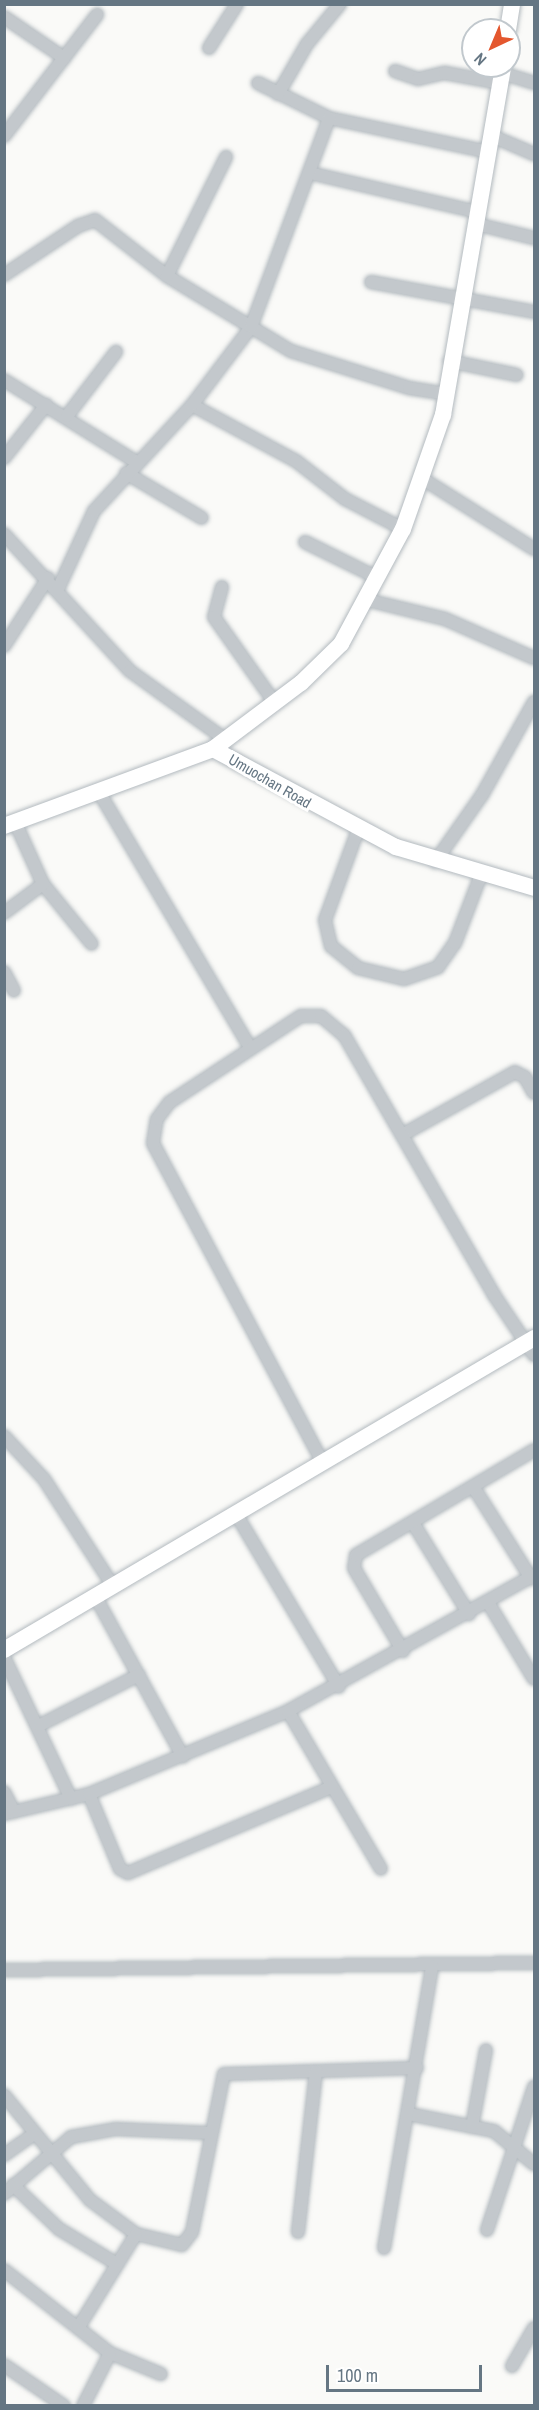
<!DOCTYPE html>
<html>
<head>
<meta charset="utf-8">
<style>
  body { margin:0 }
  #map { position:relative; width:539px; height:2410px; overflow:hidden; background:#fafaf8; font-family:"Archivo Narrow",sans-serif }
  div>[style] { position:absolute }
  .roads { filter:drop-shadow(0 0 2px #b3babf) drop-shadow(0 0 2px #b3babf) }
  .street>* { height:12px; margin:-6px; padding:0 6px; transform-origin:6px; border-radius:6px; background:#c3c8cc }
  .secondary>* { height:16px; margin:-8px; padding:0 8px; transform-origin:8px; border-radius:8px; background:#fff }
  span { translate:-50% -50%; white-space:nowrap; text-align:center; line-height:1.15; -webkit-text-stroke:6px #fff; paint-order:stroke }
  .street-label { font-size:15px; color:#657683 }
  .frame { position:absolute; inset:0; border:6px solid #657683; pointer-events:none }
  .north { position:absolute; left:461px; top:18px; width:60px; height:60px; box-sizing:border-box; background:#fff; border:2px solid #c1c8cd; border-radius:50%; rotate:224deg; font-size:16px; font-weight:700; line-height:24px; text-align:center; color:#657683 }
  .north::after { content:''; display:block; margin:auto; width:21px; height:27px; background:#e4572e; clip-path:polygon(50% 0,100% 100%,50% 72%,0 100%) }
  .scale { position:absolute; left:326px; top:2365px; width:156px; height:27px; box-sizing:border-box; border:3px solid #657683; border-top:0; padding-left:8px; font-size:18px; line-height:21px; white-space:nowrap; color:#657683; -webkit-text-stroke:4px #fff; paint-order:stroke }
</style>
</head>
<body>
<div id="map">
  <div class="roads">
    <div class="street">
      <div style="left:4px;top:17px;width:73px;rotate:34.3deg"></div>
      <div style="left:209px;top:48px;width:52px;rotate:-57.5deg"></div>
      <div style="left:395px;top:71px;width:24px;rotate:19deg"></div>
      <div style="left:418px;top:79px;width:28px;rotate:-13deg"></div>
      <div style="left:445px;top:73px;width:56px;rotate:10.3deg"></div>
      <div style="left:502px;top:73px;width:34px;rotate:17deg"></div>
      <div style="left:258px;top:83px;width:79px;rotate:26.2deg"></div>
      <div style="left:329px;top:118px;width:164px;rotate:12deg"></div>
      <div style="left:278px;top:94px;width:58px;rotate:-59.9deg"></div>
      <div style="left:307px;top:44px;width:52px;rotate:-50.5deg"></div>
      <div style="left:4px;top:136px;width:153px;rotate:-52.5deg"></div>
      <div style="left:492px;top:136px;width:46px;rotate:23.2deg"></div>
      <div style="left:310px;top:173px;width:172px;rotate:13.1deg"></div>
      <div style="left:476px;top:224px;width:60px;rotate:13.6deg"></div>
      <div style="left:4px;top:275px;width:89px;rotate:-33.5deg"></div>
      <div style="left:78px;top:226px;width:18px;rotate:-19deg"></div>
      <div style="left:95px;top:220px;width:91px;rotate:37.9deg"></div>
      <div style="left:167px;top:276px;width:145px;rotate:31.2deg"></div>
      <div style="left:291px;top:351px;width:124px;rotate:17.4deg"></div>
      <div style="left:409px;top:388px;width:38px;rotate:9deg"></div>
      <div style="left:167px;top:276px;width:133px;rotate:-63.6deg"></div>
      <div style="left:371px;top:282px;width:166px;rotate:10.4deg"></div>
      <div style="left:449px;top:361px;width:69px;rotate:11.6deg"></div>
      <div style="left:4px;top:380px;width:155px;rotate:31.8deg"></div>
      <div style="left:192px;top:405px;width:118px;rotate:28.3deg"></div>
      <div style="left:296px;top:461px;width:62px;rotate:37.8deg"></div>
      <div style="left:345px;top:499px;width:65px;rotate:27.3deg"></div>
      <div style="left:67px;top:416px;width:81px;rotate:-52.6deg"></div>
      <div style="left:4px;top:458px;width:68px;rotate:-51.6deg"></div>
      <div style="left:126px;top:473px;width:88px;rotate:30.6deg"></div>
      <div style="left:423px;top:479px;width:131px;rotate:32.2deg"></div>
      <div style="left:4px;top:534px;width:186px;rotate:47.4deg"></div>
      <div style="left:130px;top:671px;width:118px;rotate:35.7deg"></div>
      <div style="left:305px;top:542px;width:81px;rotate:26.3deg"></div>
      <div style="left:222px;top:587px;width:31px;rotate:105deg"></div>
      <div style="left:214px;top:617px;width:105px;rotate:54.7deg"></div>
      <div style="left:58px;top:589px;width:86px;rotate:-65.2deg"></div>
      <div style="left:94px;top:511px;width:144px;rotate:-47.2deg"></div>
      <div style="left:192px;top:405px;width:98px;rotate:-52.9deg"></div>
      <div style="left:251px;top:327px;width:223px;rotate:-69.5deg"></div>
      <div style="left:367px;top:600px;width:80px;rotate:13.7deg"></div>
      <div style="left:445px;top:619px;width:97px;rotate:23.7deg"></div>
      <div style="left:4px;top:646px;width:81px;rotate:-57.1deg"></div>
      <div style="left:99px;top:792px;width:296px;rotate:59.4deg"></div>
      <div style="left:15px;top:822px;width:68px;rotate:65.7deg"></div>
      <div style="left:43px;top:884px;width:77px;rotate:50.8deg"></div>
      <div style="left:358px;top:830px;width:96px;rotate:110.1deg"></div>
      <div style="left:325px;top:920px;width:27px;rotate:77deg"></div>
      <div style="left:331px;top:946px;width:35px;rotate:39deg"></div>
      <div style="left:358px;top:968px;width:47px;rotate:13.4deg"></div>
      <div style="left:404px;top:979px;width:36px;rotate:-19deg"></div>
      <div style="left:438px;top:967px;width:29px;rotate:-55deg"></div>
      <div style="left:455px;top:943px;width:73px;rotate:-69.1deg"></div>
      <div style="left:435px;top:862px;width:82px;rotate:-55deg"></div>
      <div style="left:482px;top:795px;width:107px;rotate:-60.8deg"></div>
      <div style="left:4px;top:913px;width:49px;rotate:-36.6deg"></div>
      <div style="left:4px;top:972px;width:21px;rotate:62deg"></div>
      <div style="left:402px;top:1135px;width:129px;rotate:-29.1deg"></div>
      <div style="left:515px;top:1072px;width:11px;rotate:27deg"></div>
      <div style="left:525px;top:1077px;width:18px;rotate:61deg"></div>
      <div style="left:4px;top:1436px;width:59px;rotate:47.1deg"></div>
      <div style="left:44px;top:1479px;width:127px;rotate:57.2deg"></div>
      <div style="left:323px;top:1463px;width:362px;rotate:-118deg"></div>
      <div style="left:153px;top:1143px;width:24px;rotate:-81deg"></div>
      <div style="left:157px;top:1119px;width:21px;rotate:-53deg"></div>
      <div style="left:170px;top:1102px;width:157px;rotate:-33.3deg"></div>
      <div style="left:301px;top:1016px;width:20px"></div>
      <div style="left:321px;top:1016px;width:30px;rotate:40deg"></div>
      <div style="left:344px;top:1035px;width:300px;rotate:60deg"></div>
      <div style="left:494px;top:1295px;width:72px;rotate:56.3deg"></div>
      <div style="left:474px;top:1488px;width:107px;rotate:57.7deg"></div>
      <div style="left:236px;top:1514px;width:201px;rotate:59.2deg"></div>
      <div style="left:413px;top:1523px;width:107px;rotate:58.4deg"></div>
      <div style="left:95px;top:1596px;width:183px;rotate:61.3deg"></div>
      <div style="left:489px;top:1604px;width:87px;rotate:59deg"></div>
      <div style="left:403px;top:1651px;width:96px;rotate:-120.6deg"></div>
      <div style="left:354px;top:1568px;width:13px;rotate:-81deg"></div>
      <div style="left:356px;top:1555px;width:207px;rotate:-30.5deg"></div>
      <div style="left:4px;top:1657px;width:157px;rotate:64.7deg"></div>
      <div style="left:288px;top:1711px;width:183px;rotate:59.5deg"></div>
      <div style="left:40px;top:1725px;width:111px;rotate:-26.8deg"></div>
      <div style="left:4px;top:1792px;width:22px;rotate:63deg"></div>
      <div style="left:89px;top:1794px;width:81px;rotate:67.5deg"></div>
      <div style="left:120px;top:1869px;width:9px;rotate:27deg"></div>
      <div style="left:128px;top:1873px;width:221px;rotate:-22.9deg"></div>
      <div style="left:4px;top:1814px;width:87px;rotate:-13.2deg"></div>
      <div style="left:89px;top:1794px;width:216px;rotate:-22.6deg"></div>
      <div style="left:288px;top:1711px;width:281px;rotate:-28.9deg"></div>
      <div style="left:4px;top:1970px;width:530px;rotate:-0.76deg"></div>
      <div style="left:4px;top:2095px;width:136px;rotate:50.7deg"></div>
      <div style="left:90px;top:2200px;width:57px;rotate:36.5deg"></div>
      <div style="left:136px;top:2234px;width:47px;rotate:13.4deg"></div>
      <div style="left:182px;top:2245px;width:16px;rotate:-52deg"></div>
      <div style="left:192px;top:2232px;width:161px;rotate:-78.6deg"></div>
      <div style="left:224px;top:2074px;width:193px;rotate:-1.8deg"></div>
      <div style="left:409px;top:2114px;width:87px;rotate:11.3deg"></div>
      <div style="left:494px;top:2131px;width:52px;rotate:39.5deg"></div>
      <div style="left:472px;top:2127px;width:78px;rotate:-79.7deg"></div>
      <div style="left:4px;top:2155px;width:35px;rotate:-35deg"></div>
      <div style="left:13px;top:2185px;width:64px;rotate:43.7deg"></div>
      <div style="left:59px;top:2229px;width:68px;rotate:31.1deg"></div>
      <div style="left:4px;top:2194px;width:88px;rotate:-40.4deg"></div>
      <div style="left:71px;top:2137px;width:46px;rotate:-10.1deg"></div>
      <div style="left:116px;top:2129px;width:93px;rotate:2.5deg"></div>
      <div style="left:487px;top:2230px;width:151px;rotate:-71.8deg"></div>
      <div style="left:298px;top:2232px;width:162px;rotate:-83.6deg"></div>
      <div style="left:384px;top:2248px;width:286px;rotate:-80.3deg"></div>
      <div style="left:4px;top:2270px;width:135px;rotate:38.1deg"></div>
      <div style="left:110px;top:2353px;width:55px;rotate:22.4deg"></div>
      <div style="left:78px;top:2328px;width:110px;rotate:-58.3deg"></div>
      <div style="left:4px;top:2365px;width:73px;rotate:34.3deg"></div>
      <div style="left:512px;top:2366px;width:44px;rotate:-59.9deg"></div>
      <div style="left:83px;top:2406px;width:59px;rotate:-63deg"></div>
    </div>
    <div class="secondary">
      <div style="left:508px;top:30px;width:26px;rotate:-81deg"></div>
      <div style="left:213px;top:749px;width:110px;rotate:-36.9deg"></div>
      <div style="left:301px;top:683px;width:56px;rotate:-44.3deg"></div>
      <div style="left:341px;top:644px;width:131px;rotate:-61.7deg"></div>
      <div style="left:403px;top:529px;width:121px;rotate:-70.7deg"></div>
      <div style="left:443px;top:415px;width:354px;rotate:-80.2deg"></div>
      <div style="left:4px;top:826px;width:223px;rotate:-20.2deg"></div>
      <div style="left:213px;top:749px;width:208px;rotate:28.2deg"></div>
      <div style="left:396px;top:847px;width:144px;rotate:16.5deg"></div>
      <div style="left:4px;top:1650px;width:615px;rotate:-30.48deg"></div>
    </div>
  </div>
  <div class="street-label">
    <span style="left:270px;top:781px;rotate:30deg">Umuochan Road</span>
  </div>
  <div class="frame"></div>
  <div class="north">N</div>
  <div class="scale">100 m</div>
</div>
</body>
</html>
